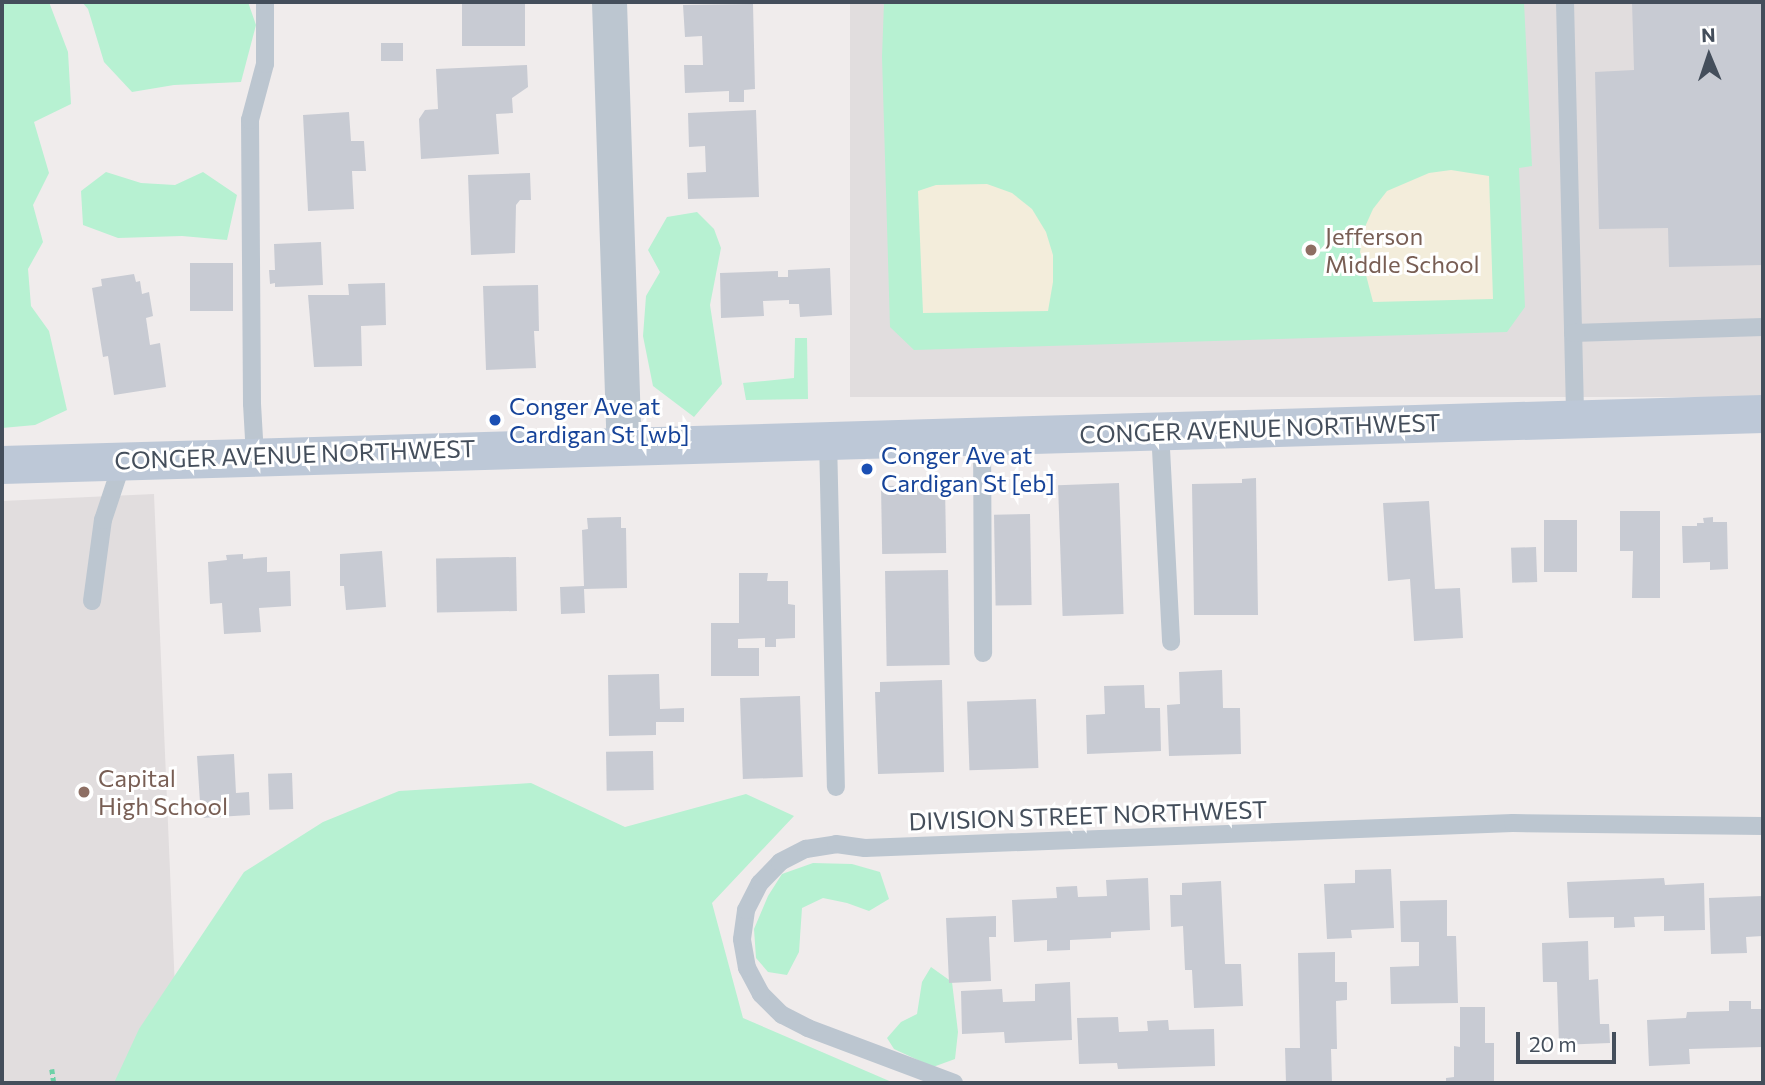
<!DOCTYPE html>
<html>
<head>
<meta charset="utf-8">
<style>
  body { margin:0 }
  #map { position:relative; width:1765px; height:1085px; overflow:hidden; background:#f0ecec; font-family:Commissioner,sans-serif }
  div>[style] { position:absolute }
  .education>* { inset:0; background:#e1ddde; transform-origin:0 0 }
  .green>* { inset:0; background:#b7f1d2 }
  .sand>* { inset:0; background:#f3eddb }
  .building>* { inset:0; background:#c8cbd3; transform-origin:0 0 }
  .path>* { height:4.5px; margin-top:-2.25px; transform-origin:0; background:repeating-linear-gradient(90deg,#6dd1a7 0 5px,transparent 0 8.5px) }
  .lane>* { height:18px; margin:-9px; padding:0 9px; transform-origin:9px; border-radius:9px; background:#bcc6d0 }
  .street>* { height:35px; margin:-17.5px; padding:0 17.5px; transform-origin:17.5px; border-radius:17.5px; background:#bcc6d0 }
  .secondary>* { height:38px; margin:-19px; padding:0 19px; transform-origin:19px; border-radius:19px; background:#bdc8d7 }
  .dots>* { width:19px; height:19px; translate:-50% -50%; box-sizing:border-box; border:4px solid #fff; border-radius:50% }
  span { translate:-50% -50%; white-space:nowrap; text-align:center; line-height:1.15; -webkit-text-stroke:6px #fff; paint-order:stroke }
  .education-label { font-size:24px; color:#785e54 }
  .left { translate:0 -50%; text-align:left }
  .transit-label { font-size:24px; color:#164399 }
  .street-label { font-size:24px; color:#444e5b }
  .frame { position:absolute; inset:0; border:4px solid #444e5b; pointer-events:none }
  .north { position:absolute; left:1674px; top:21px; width:70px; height:70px; -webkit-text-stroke:5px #fff; paint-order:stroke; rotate:358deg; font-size:19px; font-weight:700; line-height:28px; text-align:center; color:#444e5b }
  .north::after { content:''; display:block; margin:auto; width:24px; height:32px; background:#444e5b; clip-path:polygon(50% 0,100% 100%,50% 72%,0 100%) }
  .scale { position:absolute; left:1516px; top:1032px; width:100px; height:32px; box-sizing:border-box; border:4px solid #444e5b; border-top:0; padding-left:9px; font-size:21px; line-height:24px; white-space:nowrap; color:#444e5b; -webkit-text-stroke:5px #fff; paint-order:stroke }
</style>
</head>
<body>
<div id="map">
  <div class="education">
    <div style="left:850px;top:2px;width:913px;height:395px"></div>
    <div style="clip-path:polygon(154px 494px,179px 1083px,2px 1083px,2px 501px)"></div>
  </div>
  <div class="green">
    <div style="clip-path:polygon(2px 2px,49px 2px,68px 52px,71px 104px,34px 122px,49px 173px,33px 205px,43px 242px,28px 269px,31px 306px,49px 331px,67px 410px,35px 425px,2px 428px)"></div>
    <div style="clip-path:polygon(82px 2px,248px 2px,256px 25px,241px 82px,174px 85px,132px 92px,104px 62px,88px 9px)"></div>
    <div style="clip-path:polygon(884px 2px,1524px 2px,1532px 166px,1519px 168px,1525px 307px,1507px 332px,914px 350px,890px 327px,882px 57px)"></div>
    <div style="clip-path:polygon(106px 172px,141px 183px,175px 185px,203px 172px,237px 195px,227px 240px,182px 236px,118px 238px,83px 225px,81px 191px)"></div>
    <div style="clip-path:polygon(697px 212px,714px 229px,721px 248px,710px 305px,722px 384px,694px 417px,653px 386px,643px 336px,646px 296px,660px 272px,648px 250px,667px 217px)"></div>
    <div style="clip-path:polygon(795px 338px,807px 338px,808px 399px,746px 400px,743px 383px,794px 378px)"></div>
    <div style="clip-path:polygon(531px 783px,625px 827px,746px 794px,794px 816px,712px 903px,743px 1018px,894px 1083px,114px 1083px,139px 1029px,244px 872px,323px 822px,399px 791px)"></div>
    <div style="clip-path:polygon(813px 863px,852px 864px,880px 872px,889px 899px,869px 911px,847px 903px,823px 898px,802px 908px,799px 952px,787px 975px,768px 972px,756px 958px,754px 929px,768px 896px,782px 874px)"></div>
    <div style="clip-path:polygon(931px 967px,952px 982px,958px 1032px,955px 1059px,933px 1067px,894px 1049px,887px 1038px,901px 1022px,917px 1014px,922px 982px)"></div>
  </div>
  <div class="sand">
    <div style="clip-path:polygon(1451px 170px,1489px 176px,1493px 299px,1373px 302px,1360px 252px,1364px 229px,1373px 209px,1387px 191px,1429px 173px)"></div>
    <div style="clip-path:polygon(987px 184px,1012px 193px,1032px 209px,1046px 232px,1053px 255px,1053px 282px,1048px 311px,923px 313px,918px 191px,936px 185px)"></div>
  </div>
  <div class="building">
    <div style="left:462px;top:2px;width:63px;height:44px"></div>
    <div style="clip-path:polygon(1632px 2px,1763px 2px,1763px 265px,1669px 267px,1668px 228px,1599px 229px,1595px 72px,1634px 70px)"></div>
    <div style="clip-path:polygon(753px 4px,755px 89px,744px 90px,744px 102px,729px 102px,729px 91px,685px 93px,684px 65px,703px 65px,702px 36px,685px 37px,683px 5px)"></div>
    <div style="left:403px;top:43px;width:18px;height:22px;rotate:90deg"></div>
    <div style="clip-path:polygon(527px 65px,528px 87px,512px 98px,513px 113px,496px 114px,499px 154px,421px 159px,419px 119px,425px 110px,438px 109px,436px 69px)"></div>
    <div style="clip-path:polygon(756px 110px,759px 197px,688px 199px,687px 173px,706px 172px,705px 146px,689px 147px,688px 113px)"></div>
    <div style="clip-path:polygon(349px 112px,351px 141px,364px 141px,366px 171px,352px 171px,354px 209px,308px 211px,303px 115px)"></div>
    <div style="clip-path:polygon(530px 173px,531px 200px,520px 200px,516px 205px,515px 253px,471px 255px,468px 175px)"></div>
    <div style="clip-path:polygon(321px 242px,323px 285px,275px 287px,275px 283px,270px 284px,269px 270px,275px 270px,274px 244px)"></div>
    <div style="left:190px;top:263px;width:43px;height:48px"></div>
    <div style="clip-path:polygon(830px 268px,832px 315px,800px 317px,799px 304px,789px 304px,789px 300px,763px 301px,764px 316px,721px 318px,720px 273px,778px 271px,778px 277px,788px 277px,788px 270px)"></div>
    <div style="clip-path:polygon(134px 274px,136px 282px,140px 281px,142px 294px,149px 292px,153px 316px,146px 318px,150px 345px,160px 343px,166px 387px,114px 395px,108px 356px,103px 357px,92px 288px,102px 286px,101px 279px)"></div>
    <div style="clip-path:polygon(385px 283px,386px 325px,361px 326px,362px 366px,314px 367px,308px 295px,349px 295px,348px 284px)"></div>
    <div style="clip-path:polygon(538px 285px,539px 331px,534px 331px,536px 368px,486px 370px,483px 286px)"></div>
    <div style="clip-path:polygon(1256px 478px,1258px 615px,1194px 615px,1192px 484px,1242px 483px,1242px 479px)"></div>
    <div style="left:1119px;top:483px;width:131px;height:61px;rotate:88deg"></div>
    <div style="left:945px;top:485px;width:68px;height:64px;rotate:89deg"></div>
    <div style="clip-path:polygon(1429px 501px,1435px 589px,1460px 588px,1463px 638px,1414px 641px,1410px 579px,1388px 581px,1383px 503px)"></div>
    <div style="clip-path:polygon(1620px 511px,1660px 511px,1660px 598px,1632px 598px,1633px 551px,1620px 551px)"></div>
    <div style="left:1030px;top:514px;width:91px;height:36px;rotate:89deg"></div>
    <div style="clip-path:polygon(621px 517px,621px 528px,626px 528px,627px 588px,584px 589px,585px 613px,561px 614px,560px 587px,584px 586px,582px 530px,588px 529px,587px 518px)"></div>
    <div style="clip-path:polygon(1713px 517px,1713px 522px,1727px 522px,1728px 569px,1710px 570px,1710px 562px,1683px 563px,1682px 526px,1697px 526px,1697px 523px,1704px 523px,1703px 518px)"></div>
    <div style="left:1544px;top:520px;width:33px;height:52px"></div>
    <div style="left:1536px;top:547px;width:35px;height:25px;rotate:88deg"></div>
    <div style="clip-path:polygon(382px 551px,386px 607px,346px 610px,344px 586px,340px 586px,340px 554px)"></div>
    <div style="clip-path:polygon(243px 554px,243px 559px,267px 557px,267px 572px,290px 571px,291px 606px,259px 608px,261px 632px,224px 634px,222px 603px,210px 604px,208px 562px,227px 560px,226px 555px)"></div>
    <div style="left:516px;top:557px;width:54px;height:80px;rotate:89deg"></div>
    <div style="left:948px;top:570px;width:95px;height:63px;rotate:89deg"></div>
    <div style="clip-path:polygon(739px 573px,768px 573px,767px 581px,788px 581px,788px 604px,795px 605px,795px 638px,776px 639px,776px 647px,765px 647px,765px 638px,738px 639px,738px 648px,759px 648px,759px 676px,711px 676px,711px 623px,739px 623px)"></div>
    <div style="clip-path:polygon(1222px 670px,1223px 708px,1240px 708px,1241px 754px,1169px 756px,1167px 705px,1180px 704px,1179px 672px)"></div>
    <div style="clip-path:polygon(659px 674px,660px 709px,684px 708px,684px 722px,656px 722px,656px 735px,609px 736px,608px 675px)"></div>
    <div style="clip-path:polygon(942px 680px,944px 772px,878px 774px,875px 692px,880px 692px,880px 682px)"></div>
    <div style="clip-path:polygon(1144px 685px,1145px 708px,1160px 708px,1161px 751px,1087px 754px,1086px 715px,1105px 714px,1104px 686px)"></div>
    <div style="left:800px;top:696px;width:81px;height:60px;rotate:88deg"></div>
    <div style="left:1036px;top:699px;width:69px;height:69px;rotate:88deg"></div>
    <div style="left:653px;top:751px;width:39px;height:47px;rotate:89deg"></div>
    <div style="clip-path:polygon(234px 754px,236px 793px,249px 792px,250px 815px,201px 818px,197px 756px)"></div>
    <div style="left:292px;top:773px;width:36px;height:24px;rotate:88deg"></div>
    <div style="clip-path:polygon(1391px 869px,1394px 928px,1351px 930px,1352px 938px,1327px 939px,1324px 884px,1355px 883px,1355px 870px)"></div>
    <div style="clip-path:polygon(1148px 878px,1150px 930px,1111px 932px,1111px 938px,1070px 940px,1070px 950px,1047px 951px,1047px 940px,1014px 942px,1012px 900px,1057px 898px,1056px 887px,1077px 886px,1078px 897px,1107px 896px,1106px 880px)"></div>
    <div style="clip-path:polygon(1664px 878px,1665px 885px,1704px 883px,1705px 930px,1664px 931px,1664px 916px,1634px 917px,1635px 927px,1614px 928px,1614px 917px,1569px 918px,1567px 882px)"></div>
    <div style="clip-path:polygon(1221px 881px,1225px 964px,1241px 964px,1243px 1006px,1194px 1008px,1192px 970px,1185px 970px,1183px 926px,1171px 927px,1170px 895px,1182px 895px,1182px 883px)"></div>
    <div style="clip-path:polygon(1763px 896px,1763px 936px,1746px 937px,1747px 953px,1711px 954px,1709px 898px)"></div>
    <div style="clip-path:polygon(1447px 900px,1447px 936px,1456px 936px,1458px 1003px,1391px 1004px,1390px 967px,1419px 966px,1419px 942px,1401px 942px,1400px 901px)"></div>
    <div style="clip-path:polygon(996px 916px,996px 937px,989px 937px,991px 981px,949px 983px,946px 918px)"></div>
    <div style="clip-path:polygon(1588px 941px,1589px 980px,1598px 979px,1600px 1024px,1609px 1024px,1610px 1043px,1559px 1045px,1557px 982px,1543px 982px,1542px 943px)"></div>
    <div style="clip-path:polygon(1335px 952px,1335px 982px,1347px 982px,1347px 1000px,1336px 1001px,1337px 1049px,1331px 1049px,1332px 1083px,1286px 1083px,1285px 1048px,1300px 1048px,1298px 953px)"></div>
    <div style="clip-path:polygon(1070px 982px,1072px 1040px,1005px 1043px,1004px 1032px,962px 1034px,961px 991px,1002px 989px,1003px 1002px,1035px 1001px,1035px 984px)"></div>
    <div style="clip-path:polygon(1729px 1001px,1751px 1001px,1751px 1009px,1763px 1009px,1763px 1047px,1689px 1049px,1690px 1064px,1649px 1066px,1647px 1020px,1686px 1018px,1687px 1012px,1729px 1011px)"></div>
    <div style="clip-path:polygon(1460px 1007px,1485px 1007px,1485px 1043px,1494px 1043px,1494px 1083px,1446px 1083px,1446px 1078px,1454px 1077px,1454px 1046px,1460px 1047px)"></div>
    <div style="clip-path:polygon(1118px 1017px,1119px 1032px,1148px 1031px,1147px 1021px,1168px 1020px,1169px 1030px,1214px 1029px,1215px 1066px,1118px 1069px,1117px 1063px,1079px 1064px,1077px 1018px)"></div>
  </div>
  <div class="path">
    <div style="left:52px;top:1069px;width:14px;rotate:82deg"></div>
  </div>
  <div class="lane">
    <div style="left:1565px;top:2px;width:418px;rotate:88.6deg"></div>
    <div style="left:1573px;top:333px;width:190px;rotate:-1.8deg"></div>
    <div style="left:1160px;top:430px;width:212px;rotate:87deg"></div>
    <div style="left:982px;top:435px;width:218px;rotate:89.7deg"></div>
    <div style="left:828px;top:439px;width:348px;rotate:88.7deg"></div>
    <div style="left:255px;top:456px;width:52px;rotate:-93.3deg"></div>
    <div style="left:252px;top:404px;width:284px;rotate:-90.4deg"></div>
    <div style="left:250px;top:120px;width:58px;rotate:-75deg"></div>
    <div style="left:265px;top:64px;width:62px;rotate:-90deg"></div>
    <div style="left:92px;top:601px;width:82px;rotate:-82.3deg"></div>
    <div style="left:103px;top:520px;width:63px;rotate:-71.6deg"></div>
    <div style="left:954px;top:1083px;width:156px;rotate:-159.4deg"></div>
    <div style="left:808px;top:1028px;width:29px;rotate:-153deg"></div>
    <div style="left:782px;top:1015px;width:30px;rotate:-135deg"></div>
    <div style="left:761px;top:994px;width:30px;rotate:-118deg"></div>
    <div style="left:747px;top:968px;width:29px;rotate:-100deg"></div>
    <div style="left:742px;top:939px;width:29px;rotate:-82deg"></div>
    <div style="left:746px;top:910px;width:30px;rotate:-63deg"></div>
    <div style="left:760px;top:883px;width:29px;rotate:-46deg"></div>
    <div style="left:780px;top:862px;width:29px;rotate:-27deg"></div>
    <div style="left:806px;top:849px;width:30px;rotate:-9deg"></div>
    <div style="left:836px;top:844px;width:29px;rotate:8deg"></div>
    <div style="left:865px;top:848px;width:648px;rotate:-2.21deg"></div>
    <div style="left:1513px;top:823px;width:250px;rotate:0.7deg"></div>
  </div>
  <div class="street">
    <div style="left:609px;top:2px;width:443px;rotate:88.1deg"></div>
  </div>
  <div class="secondary">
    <div style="left:2px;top:465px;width:1762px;rotate:-1.66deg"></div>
  </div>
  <div class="dots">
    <div style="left:1311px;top:250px;background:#8d6e63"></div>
    <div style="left:495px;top:420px;background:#1a4fb4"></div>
    <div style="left:867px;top:469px;background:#1a4fb4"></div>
    <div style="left:84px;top:792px;background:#8d6e63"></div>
  </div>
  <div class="education-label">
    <span class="left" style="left:1325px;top:250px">Jefferson<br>Middle School</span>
    <span class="left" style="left:98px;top:792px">Capital<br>High School</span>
  </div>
  <div class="transit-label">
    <span class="left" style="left:509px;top:420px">Conger Ave at<br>Cardigan St [wb]</span>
    <span class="left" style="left:881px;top:469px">Conger Ave at<br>Cardigan St [eb]</span>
  </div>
  <div class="street-label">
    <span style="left:1260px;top:428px;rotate:-2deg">CONGER AVENUE NORTHWEST</span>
    <span style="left:295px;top:454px;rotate:-2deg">CONGER AVENUE NORTHWEST</span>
    <span style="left:1088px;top:815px;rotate:-2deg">DIVISION STREET NORTHWEST</span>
  </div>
  <div class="frame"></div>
  <div class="north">N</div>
  <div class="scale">20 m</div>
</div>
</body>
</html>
